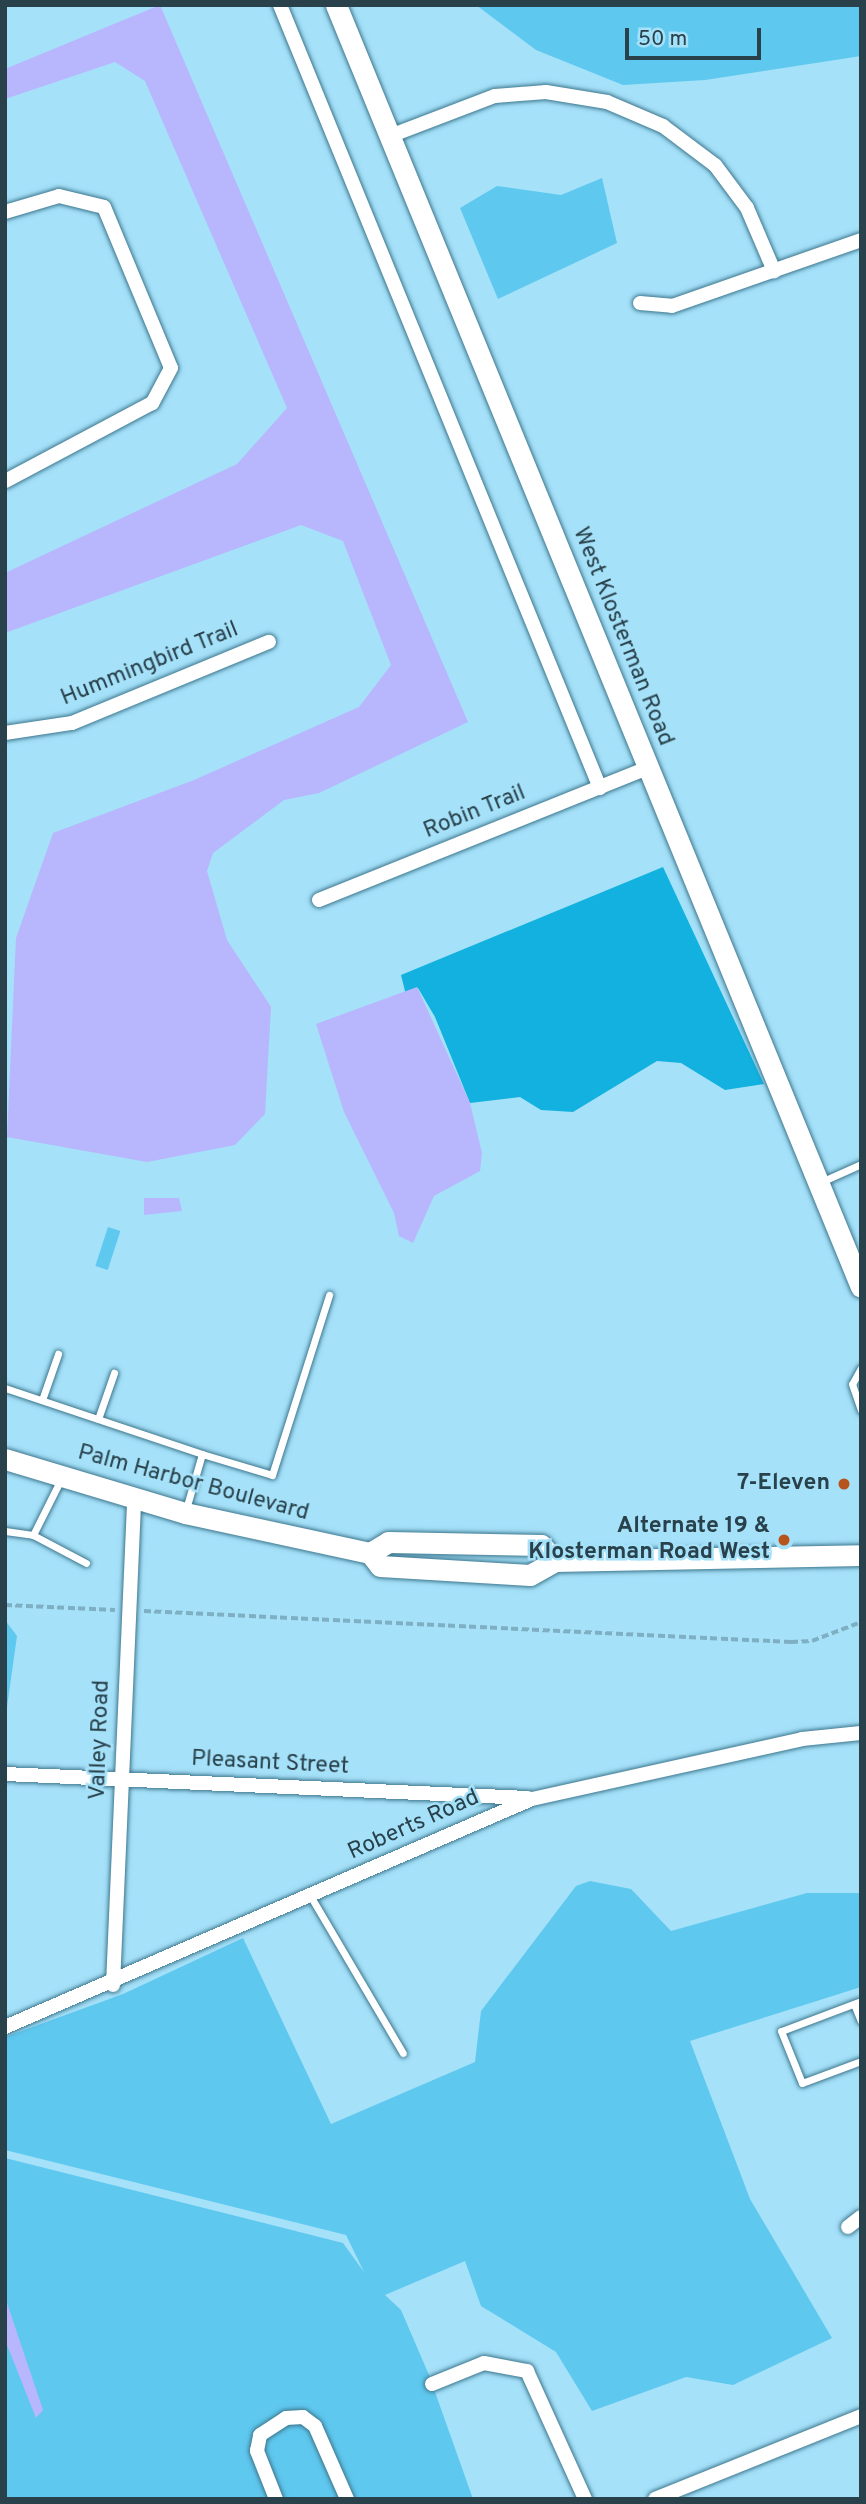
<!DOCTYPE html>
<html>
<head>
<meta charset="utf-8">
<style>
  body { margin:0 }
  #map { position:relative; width:866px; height:2504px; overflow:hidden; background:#a5e1f9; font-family:Overpass,sans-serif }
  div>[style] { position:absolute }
  .green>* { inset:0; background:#5fc8ef; transform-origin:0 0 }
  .forest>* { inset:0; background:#12b1df }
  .water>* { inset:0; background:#b8b6fd }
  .path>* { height:3.5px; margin-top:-1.75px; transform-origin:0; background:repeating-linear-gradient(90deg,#7eafc3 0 7px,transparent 0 10.5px) }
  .roads { filter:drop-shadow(0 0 2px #3d778e) drop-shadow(0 0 2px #3d778e) }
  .lane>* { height:7px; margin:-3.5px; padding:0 3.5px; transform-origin:3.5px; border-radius:3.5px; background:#fff }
  .street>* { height:14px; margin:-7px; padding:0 7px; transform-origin:7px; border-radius:7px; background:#fff }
  .secondary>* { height:21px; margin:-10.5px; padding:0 10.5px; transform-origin:10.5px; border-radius:10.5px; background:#fff }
  .dots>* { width:19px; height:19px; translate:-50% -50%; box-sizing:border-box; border:4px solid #a5e1f9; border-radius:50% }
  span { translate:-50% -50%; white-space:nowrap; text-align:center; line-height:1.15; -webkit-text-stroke:5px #a5e1f9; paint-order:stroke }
  .street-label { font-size:23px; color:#28414b }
  .poi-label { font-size:23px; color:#28414b; font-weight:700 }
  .right { translate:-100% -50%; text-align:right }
  .frame { position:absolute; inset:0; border:7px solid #28414b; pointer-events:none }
  .scale { position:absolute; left:625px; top:28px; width:136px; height:32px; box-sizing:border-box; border:4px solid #28414b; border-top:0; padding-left:9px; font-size:21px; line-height:24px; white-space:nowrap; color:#28414b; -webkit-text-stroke:5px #a5e1f9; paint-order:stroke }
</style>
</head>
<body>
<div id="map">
  <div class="green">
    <div style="clip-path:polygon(476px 5px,861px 5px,861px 56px,705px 80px,623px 85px,536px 50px)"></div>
    <div style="clip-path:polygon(602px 178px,617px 243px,498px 299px,460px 208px,497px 186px,561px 195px)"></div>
    <div style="left:108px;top:1227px;width:13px;height:41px;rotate:18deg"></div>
    <div style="clip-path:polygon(5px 1620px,17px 1636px,5px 1721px)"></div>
    <div style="clip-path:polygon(590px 1881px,631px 1889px,671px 1931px,807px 1893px,861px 1893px,861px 1987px,690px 2041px,750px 2199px,832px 2338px,733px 2385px,686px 2377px,592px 2411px,556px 2352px,481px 2306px,465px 2261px,385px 2295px,401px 2310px,429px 2375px,473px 2499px,5px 2499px,5px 2158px,343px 2243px,364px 2272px,346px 2235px,5px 2150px,5px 2037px,123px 1994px,243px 1938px,331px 2124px,475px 2062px,481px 2011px,576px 1886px)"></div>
  </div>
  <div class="forest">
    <div style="clip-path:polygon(663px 867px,764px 1084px,725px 1090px,681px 1063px,657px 1061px,573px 1112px,541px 1110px,520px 1097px,470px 1103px,435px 1017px,418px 988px,406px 995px,401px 975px)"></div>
  </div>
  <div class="water">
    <div style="clip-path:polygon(160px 5px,468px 722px,319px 793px,284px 800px,213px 853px,207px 871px,227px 940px,271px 1007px,265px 1114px,235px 1145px,147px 1162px,7px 1137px,16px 938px,53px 833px,194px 780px,359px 707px,391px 665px,343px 541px,301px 525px,5px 633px,5px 573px,237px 464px,287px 408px,145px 81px,115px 62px,5px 99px,5px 69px)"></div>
    <div style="clip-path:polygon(417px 987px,470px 1103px,482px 1153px,480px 1171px,434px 1196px,413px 1243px,399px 1236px,394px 1213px,344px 1112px,316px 1024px)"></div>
    <div style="clip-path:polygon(144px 1198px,179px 1198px,182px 1211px,144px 1215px)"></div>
    <div style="clip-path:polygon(5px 2297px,43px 2410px,36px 2418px,5px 2340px)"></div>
  </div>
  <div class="path">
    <div style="left:5px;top:1605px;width:110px;rotate:2.6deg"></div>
    <div style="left:144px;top:1611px;width:648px;rotate:2.74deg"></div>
    <div style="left:791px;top:1642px;width:21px;rotate:-3deg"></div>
    <div style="left:812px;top:1641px;width:53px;rotate:-21.2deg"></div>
  </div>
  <div class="roads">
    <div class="lane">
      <div style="left:821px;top:1182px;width:44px;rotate:-24.2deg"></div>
      <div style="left:861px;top:1368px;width:18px;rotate:119deg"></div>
      <div style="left:852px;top:1384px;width:28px;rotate:71deg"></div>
      <div style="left:5px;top:1388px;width:208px;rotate:18.5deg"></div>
      <div style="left:202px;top:1454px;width:57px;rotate:106.2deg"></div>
      <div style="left:42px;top:1400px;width:49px;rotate:-70.8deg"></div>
      <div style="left:98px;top:1419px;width:49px;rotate:-70.8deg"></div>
      <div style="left:202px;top:1454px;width:73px;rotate:16.7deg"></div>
      <div style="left:272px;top:1475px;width:189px;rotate:-72.4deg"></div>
      <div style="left:5px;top:1531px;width:28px;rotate:8deg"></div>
      <div style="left:33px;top:1535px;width:63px;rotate:-63.4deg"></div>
      <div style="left:33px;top:1535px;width:60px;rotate:27.8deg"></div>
      <div style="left:311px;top:1897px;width:181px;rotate:59.5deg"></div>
      <div style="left:861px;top:2001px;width:85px;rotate:159.4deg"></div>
      <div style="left:781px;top:2031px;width:56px;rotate:68deg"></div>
      <div style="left:802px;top:2083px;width:63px;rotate:-20.4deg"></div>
      <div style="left:854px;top:2004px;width:18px;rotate:68deg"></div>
    </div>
    <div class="street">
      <div style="left:280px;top:5px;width:846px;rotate:67.77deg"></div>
      <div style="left:390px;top:136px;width:112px;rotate:-20.9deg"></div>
      <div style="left:495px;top:96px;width:51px;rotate:-4.5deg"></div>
      <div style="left:546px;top:92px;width:62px;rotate:9.3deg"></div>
      <div style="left:607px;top:102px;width:61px;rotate:23.2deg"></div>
      <div style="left:663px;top:126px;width:65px;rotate:36.9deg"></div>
      <div style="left:715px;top:165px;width:54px;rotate:53.3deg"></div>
      <div style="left:747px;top:208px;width:69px;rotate:66.8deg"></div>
      <div style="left:5px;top:212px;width:56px;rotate:-16.5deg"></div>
      <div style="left:59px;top:196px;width:46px;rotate:13.7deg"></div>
      <div style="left:104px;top:207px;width:174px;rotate:67.4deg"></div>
      <div style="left:171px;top:368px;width:40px;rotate:118deg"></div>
      <div style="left:152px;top:403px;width:166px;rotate:152deg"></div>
      <div style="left:640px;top:303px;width:32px;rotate:5deg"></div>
      <div style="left:672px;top:306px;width:200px;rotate:-19.2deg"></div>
      <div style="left:5px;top:733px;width:68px;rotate:-8.5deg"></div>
      <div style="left:72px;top:723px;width:213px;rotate:-22.4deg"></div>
      <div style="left:319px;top:900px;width:354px;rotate:-21.9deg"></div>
      <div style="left:5px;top:1774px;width:523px;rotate:2.63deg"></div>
      <div style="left:113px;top:1985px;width:488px;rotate:-87.5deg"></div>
      <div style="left:5px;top:2027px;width:574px;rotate:-23.4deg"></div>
      <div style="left:532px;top:1799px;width:277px;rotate:-12.5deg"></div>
      <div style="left:802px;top:1739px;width:59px;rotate:-5.8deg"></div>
      <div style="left:848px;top:2227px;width:16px;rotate:-38deg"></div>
      <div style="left:432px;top:2384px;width:56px;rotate:-22deg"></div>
      <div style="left:484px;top:2363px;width:44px;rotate:10.5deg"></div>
      <div style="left:527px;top:2371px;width:141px;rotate:65.6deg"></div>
      <div style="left:276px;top:2499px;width:52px;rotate:-111.6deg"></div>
      <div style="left:257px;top:2451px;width:16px;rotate:-79deg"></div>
      <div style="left:260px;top:2435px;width:31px;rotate:-33deg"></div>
      <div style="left:286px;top:2418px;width:17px;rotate:-3deg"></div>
      <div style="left:303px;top:2417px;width:15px;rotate:37deg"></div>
      <div style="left:315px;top:2426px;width:80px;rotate:66.3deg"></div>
      <div style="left:655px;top:2499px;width:222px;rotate:-21.9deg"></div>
    </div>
    <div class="secondary">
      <div style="left:336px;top:5px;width:1385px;rotate:67.73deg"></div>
      <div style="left:5px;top:1459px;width:188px;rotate:16.7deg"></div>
      <div style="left:185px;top:1513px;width:189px;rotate:12.2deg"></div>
      <div style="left:370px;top:1553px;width:16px;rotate:52deg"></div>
      <div style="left:380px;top:1566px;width:150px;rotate:3.4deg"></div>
      <div style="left:530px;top:1575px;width:29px;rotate:-29deg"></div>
      <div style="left:555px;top:1561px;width:306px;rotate:-1.1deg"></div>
      <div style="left:370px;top:1553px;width:21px;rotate:-31deg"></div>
      <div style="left:388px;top:1542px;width:153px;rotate:1.1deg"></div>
      <div style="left:541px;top:1545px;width:21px;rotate:49deg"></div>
    </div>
  </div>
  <div class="dots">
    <div style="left:844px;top:1484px;background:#b7531d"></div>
    <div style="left:784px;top:1540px;background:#b7531d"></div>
  </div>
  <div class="street-label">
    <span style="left:622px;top:637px;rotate:68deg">West Klosterman Road</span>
    <span style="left:150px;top:665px;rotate:-22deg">Hummingbird Trail</span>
    <span style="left:475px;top:813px;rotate:-22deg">Robin Trail</span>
    <span style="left:193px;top:1484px;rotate:15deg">Palm Harbor Boulevard</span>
    <span style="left:101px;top:1740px;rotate:-88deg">Valley Road</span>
    <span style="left:270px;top:1764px;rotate:3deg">Pleasant Street</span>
    <span style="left:414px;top:1826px;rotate:-24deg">Roberts Road</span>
  </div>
  <div class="poi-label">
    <span class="right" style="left:830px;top:1484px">7-Eleven</span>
    <span class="right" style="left:770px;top:1540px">Alternate 19 &amp;<br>Klosterman Road West</span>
  </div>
  <div class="frame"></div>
  <div class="scale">50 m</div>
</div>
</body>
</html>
